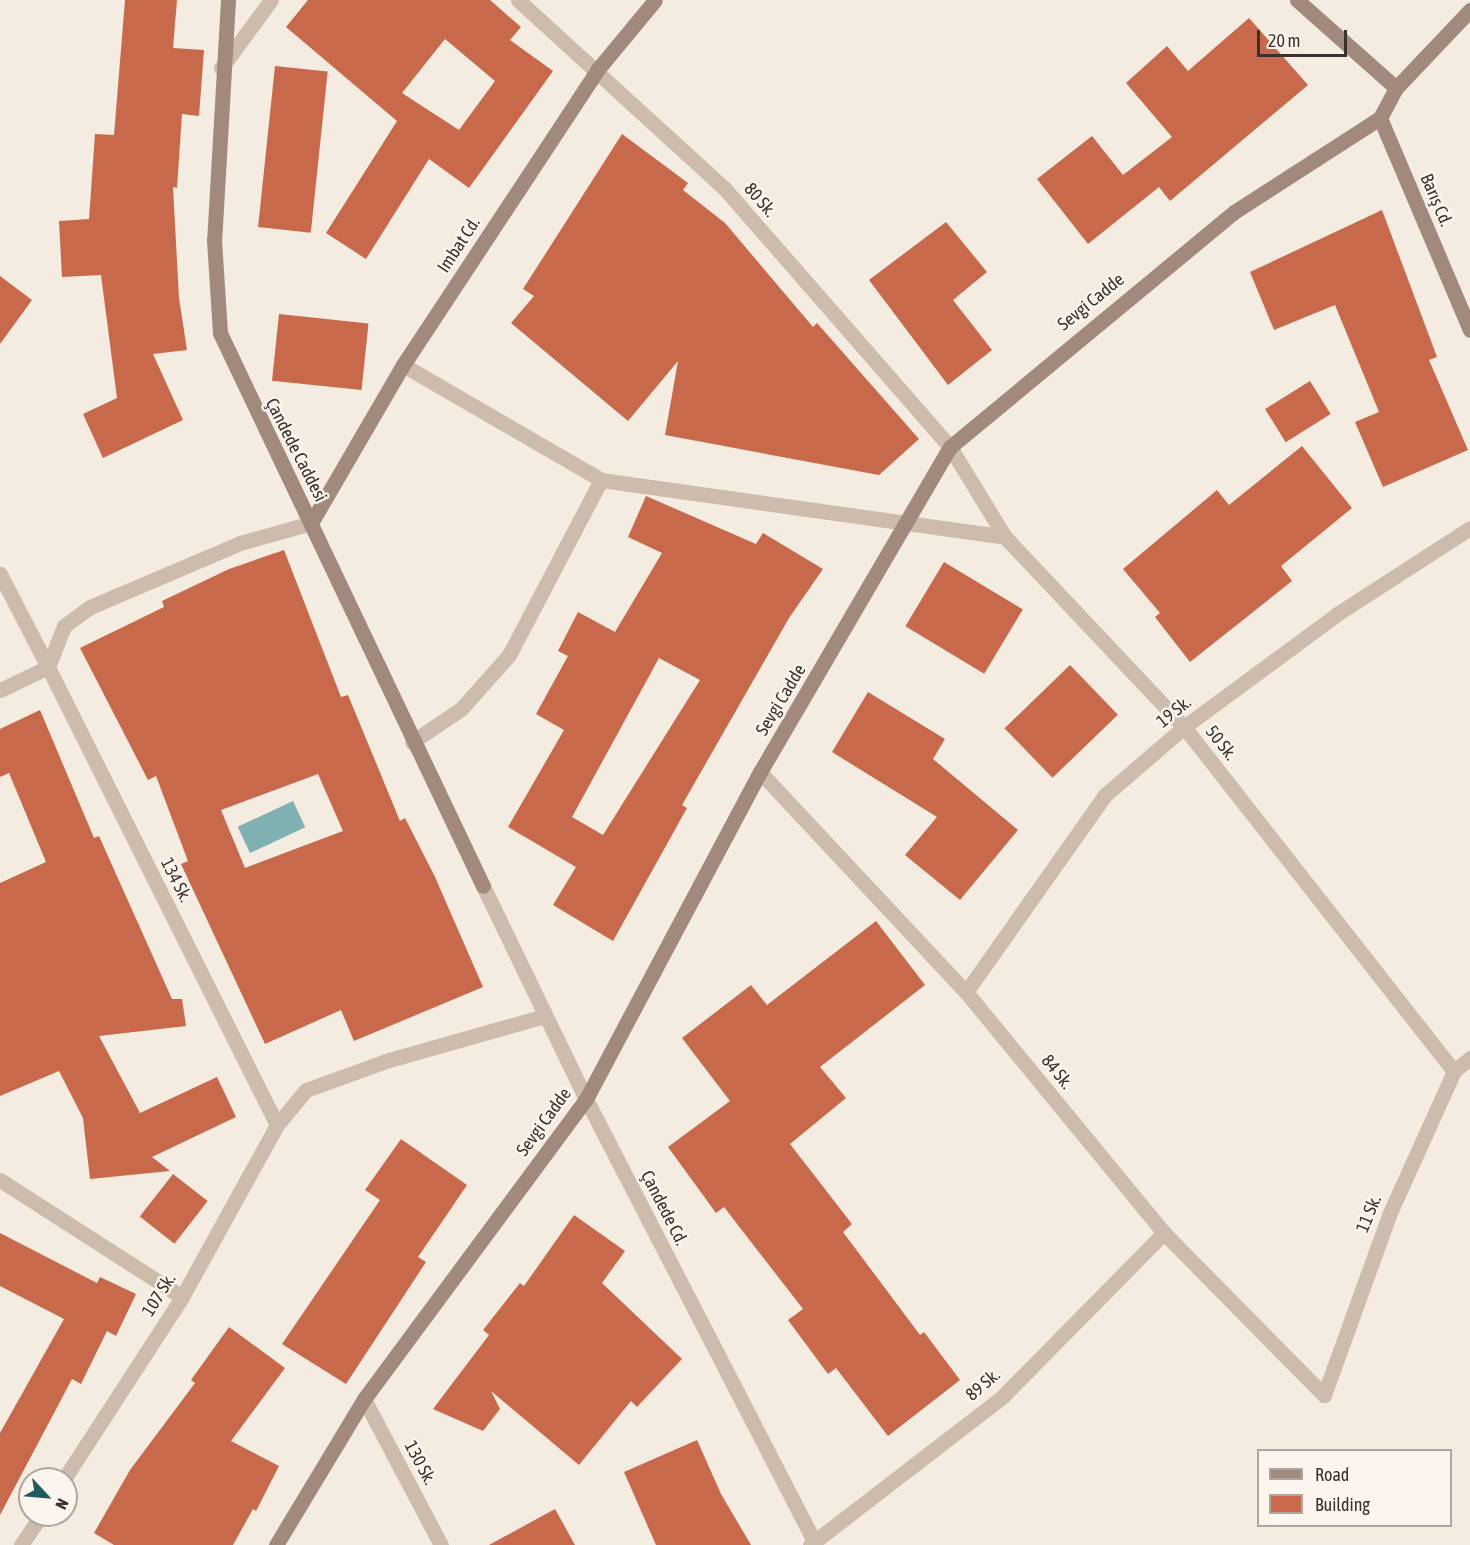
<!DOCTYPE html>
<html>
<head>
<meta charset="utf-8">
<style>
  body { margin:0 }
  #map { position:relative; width:1470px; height:1545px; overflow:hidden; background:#f4ebe1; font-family:"Asap Condensed",sans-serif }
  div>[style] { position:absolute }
  .water>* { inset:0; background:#7fb0b2; transform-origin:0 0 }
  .building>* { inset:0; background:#c8694b; transform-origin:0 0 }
  .street>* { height:15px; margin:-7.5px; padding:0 7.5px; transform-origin:7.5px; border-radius:7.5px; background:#cdbbac }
  .secondary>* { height:15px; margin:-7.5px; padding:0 7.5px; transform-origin:7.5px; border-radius:7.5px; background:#a18a7d }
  span { translate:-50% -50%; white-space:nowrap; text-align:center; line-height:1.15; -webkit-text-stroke:5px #fbf5ee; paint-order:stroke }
  .street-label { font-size:18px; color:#3b302b }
  .legend { position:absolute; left:1257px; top:1449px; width:195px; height:78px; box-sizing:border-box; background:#fbf5ee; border:2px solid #aea6a0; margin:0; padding:8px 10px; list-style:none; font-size:18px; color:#3b302b }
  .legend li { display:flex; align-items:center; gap:12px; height:30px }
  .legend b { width:30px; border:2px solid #aea6a0 }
  .north { position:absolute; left:18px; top:1467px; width:60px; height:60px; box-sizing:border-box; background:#fbf5ee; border:2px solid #aea6a0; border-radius:50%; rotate:116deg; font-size:16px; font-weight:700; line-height:24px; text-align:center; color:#3b302b }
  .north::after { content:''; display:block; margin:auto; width:21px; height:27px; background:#1f5a5e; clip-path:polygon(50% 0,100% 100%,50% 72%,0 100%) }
  .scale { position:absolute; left:1257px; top:30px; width:90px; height:27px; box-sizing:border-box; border:3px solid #3b302b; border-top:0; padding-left:8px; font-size:18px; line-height:21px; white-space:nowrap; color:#3b302b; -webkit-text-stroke:4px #fbf5ee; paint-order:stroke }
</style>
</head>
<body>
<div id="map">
  <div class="water">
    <div style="left:293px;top:801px;width:29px;height:61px;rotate:65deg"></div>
  </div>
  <div class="building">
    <div style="clip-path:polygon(125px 0,177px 0,173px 48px,204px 50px,199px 116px,182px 114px,177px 188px,173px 187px,179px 298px,187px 350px,153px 354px,183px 420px,103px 458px,83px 414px,117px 398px,101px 275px,62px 277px,59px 221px,89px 219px,95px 134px,114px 135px)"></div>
    <div style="clip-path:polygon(evenodd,308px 0,490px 0,521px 27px,510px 40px,553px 71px,469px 188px,429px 159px,366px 259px,326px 233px,397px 121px,286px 27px,308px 0,445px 39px,495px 81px,459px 130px,402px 93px,445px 39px)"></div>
    <div style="clip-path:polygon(1249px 18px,1308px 85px,1170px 201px,1159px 187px,1088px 244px,1037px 179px,1092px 136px,1123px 175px,1172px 137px,1126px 83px,1167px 46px,1188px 71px)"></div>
    <div style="left:275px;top:66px;width:53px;height:162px;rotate:6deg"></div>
    <div style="clip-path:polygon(622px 134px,688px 183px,683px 190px,725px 223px,813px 327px,817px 323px,919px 439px,879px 475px,665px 435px,678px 361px,628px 421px,511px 323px,534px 296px,523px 289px)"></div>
    <div style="clip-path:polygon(1382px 210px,1437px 357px,1429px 360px,1468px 450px,1383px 487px,1355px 422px,1379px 412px,1335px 305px,1274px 330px,1250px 272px)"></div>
    <div style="clip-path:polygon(946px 222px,987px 272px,953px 300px,992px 350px,948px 385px,869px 280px)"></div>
    <div style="clip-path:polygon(0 276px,32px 300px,0 344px)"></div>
    <div style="left:279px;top:314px;width:90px;height:67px;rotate:6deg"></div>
    <div style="left:1310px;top:381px;width:39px;height:53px;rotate:58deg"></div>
    <div style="clip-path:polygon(1302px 446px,1352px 508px,1281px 566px,1292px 581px,1190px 662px,1155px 617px,1160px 613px,1123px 569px,1217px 490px,1229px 505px)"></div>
    <div style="clip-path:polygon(evenodd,646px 496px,756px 544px,763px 533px,823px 569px,789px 618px,682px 805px,687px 808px,613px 941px,553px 905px,576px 867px,508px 827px,564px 730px,536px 714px,568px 656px,558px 651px,578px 612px,615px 632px,662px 553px,628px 537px,646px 496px,659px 658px,700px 680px,603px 835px,572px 817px,659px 658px)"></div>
    <div style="clip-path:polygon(evenodd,284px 550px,341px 697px,348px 695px,400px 821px,405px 818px,435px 877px,483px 987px,354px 1041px,341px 1010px,265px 1044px,181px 864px,188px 861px,156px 776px,148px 780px,80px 648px,164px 607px,162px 601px,229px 569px,284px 550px,318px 774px,343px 831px,245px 868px,221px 810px,318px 774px)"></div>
    <div style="left:944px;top:562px;width:92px;height:75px;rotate:31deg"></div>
    <div style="left:1070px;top:665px;width:69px;height:91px;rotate:46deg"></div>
    <div style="clip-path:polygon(868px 692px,945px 739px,933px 759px,1018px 830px,960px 900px,905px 855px,937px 817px,832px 752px)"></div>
    <div style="clip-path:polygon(40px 710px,94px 838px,99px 836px,172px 999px,182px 999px,186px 1026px,99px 1036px,140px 1113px,217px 1077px,236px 1117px,152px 1157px,170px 1171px,90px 1179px,83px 1118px,59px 1071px,0 1096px,0 883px,46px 862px,9px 773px,0 777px,0 729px)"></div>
    <div style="clip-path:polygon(876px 921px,925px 985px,820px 1067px,846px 1098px,790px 1144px,852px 1224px,843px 1232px,920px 1335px,924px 1332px,960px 1380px,888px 1436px,836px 1368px,828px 1374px,788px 1320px,803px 1309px,724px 1207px,716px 1213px,668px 1147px,730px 1101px,682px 1038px,751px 985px,767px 1005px)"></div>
    <div style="clip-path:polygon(401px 1139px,467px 1185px,418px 1257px,426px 1262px,346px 1384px,282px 1344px,380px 1200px,365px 1190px)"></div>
    <div style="left:173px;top:1174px;width:44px;height:54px;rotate:38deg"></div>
    <div style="clip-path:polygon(574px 1215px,625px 1251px,602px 1283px,682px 1359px,637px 1407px,631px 1401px,579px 1465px,491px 1391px,500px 1409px,483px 1431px,433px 1409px,489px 1335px,483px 1330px,520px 1283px,524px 1286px)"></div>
    <div style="clip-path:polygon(0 1233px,97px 1283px,100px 1277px,136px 1294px,116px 1336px,107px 1331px,81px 1384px,72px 1379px,0 1515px,0 1433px,64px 1319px,0 1286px)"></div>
    <div style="clip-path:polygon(229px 1327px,285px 1368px,231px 1441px,279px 1466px,256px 1511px,253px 1509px,233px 1545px,114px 1545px,94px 1533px,130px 1470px,195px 1383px,191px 1380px)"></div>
    <div style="clip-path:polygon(697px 1440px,721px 1494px,751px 1545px,656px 1545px,624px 1472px)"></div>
    <div style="clip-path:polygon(555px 1509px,575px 1545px,489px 1545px)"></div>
  </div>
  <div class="street">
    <div style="left:518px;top:0;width:280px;rotate:42.4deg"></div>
    <div style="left:725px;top:189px;width:342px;rotate:48.9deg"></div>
    <div style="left:950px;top:447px;width:105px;rotate:58.6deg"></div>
    <div style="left:1005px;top:537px;width:261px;rotate:46.7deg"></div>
    <div style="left:1184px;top:727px;width:437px;rotate:51.9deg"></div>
    <div style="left:221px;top:68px;width:84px;rotate:-53.7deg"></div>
    <div style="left:403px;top:365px;width:229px;rotate:30.1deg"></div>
    <div style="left:601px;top:480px;width:408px;rotate:8deg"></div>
    <div style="left:0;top:574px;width:105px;rotate:62.7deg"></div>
    <div style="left:48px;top:667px;width:53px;rotate:154.4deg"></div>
    <div style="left:412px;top:742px;width:59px;rotate:-34deg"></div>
    <div style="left:461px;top:709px;width:72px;rotate:-48.4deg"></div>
    <div style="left:509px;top:655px;width:198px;rotate:-62.3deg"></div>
    <div style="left:760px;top:772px;width:301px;rotate:46.9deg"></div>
    <div style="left:966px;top:992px;width:312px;rotate:50.6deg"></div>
    <div style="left:1164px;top:1233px;width:228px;rotate:45.4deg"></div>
    <div style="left:1324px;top:1395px;width:191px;rotate:-70.1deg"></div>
    <div style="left:1389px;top:1215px;width:158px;rotate:-65.7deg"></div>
    <div style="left:1454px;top:1071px;width:21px;rotate:-39deg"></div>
    <div style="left:483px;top:886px;width:237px;rotate:64.2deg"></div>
    <div style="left:586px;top:1099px;width:502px;rotate:62.72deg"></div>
    <div style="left:966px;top:992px;width:241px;rotate:-54.8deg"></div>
    <div style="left:1105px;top:795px;width:104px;rotate:-40.7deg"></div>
    <div style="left:1184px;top:727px;width:190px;rotate:-36.4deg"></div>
    <div style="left:1337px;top:614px;width:158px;rotate:-32.9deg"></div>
    <div style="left:277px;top:1125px;width:512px;rotate:-116.57deg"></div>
    <div style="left:48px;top:667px;width:44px;rotate:-68.7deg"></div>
    <div style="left:64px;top:626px;width:32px;rotate:-36deg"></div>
    <div style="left:90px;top:607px;width:163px;rotate:-23.1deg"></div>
    <div style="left:240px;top:543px;width:74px;rotate:-15.7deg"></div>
    <div style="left:0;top:1180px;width:216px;rotate:32.7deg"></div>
    <div style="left:364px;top:1399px;width:165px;rotate:62.2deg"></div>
    <div style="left:64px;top:1479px;width:217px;rotate:-57deg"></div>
    <div style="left:182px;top:1297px;width:196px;rotate:-61.1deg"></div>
    <div style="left:277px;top:1125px;width:45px;rotate:-50.4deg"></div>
    <div style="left:306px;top:1090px;width:88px;rotate:-19.9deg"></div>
    <div style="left:389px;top:1060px;width:161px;rotate:-15.8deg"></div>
    <div style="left:21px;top:1545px;width:36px;rotate:-56deg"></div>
    <div style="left:810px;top:1545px;width:242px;rotate:-37.6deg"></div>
    <div style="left:1002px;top:1397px;width:231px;rotate:-45.4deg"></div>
  </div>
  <div class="secondary">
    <div style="left:228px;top:0;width:240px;rotate:93.3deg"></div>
    <div style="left:214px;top:240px;width:93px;rotate:86.3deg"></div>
    <div style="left:220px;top:333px;width:612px;rotate:64.56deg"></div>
    <div style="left:1297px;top:0;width:132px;rotate:41.6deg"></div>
    <div style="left:1380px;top:118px;width:230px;rotate:67deg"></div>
    <div style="left:311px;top:523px;width:183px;rotate:-59.8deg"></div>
    <div style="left:403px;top:365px;width:354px;rotate:-56.6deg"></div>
    <div style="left:598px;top:69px;width:89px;rotate:-50.4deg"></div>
    <div style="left:276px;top:1545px;width:170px;rotate:-58.9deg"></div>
    <div style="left:364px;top:1399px;width:373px;rotate:-53.5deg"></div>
    <div style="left:586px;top:1099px;width:370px;rotate:-62deg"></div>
    <div style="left:760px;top:772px;width:376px;rotate:-59.7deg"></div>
    <div style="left:950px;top:447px;width:369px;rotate:-39.6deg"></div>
    <div style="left:1234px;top:212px;width:174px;rotate:-32.8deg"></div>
    <div style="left:1380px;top:118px;width:34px;rotate:-62deg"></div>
    <div style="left:1396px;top:88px;width:108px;rotate:-46.5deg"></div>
  </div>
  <div class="street-label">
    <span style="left:760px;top:200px;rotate:49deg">80 Sk.</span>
    <span style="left:1436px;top:200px;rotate:67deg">Barış Cd.</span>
    <span style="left:459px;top:245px;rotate:-57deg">Imbat Cd.</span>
    <span style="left:1091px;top:302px;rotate:-39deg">Sevgi Cadde</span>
    <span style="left:296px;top:450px;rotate:63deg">Çandede Caddesi</span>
    <span style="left:781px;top:700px;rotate:-59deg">Sevgi Cadde</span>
    <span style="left:1174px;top:712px;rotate:-39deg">19 Sk.</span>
    <span style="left:1221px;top:743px;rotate:52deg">50 Sk.</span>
    <span style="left:176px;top:880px;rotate:63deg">134 Sk.</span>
    <span style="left:1057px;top:1072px;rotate:51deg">84 Sk.</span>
    <span style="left:544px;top:1122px;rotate:-54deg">Sevgi Cadde</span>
    <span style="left:664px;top:1208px;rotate:63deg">Çandede Cd.</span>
    <span style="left:1369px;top:1214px;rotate:-68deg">11 Sk.</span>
    <span style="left:159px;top:1295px;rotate:-58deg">107 Sk.</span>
    <span style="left:983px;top:1385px;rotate:-41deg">89 Sk.</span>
    <span style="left:420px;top:1463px;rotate:62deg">130 Sk.</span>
  </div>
  <ul class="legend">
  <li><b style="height:8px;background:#a18a7d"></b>Road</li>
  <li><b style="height:16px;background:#c8694b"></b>Building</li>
  </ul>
  <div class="north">N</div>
  <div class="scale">20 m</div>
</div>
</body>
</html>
